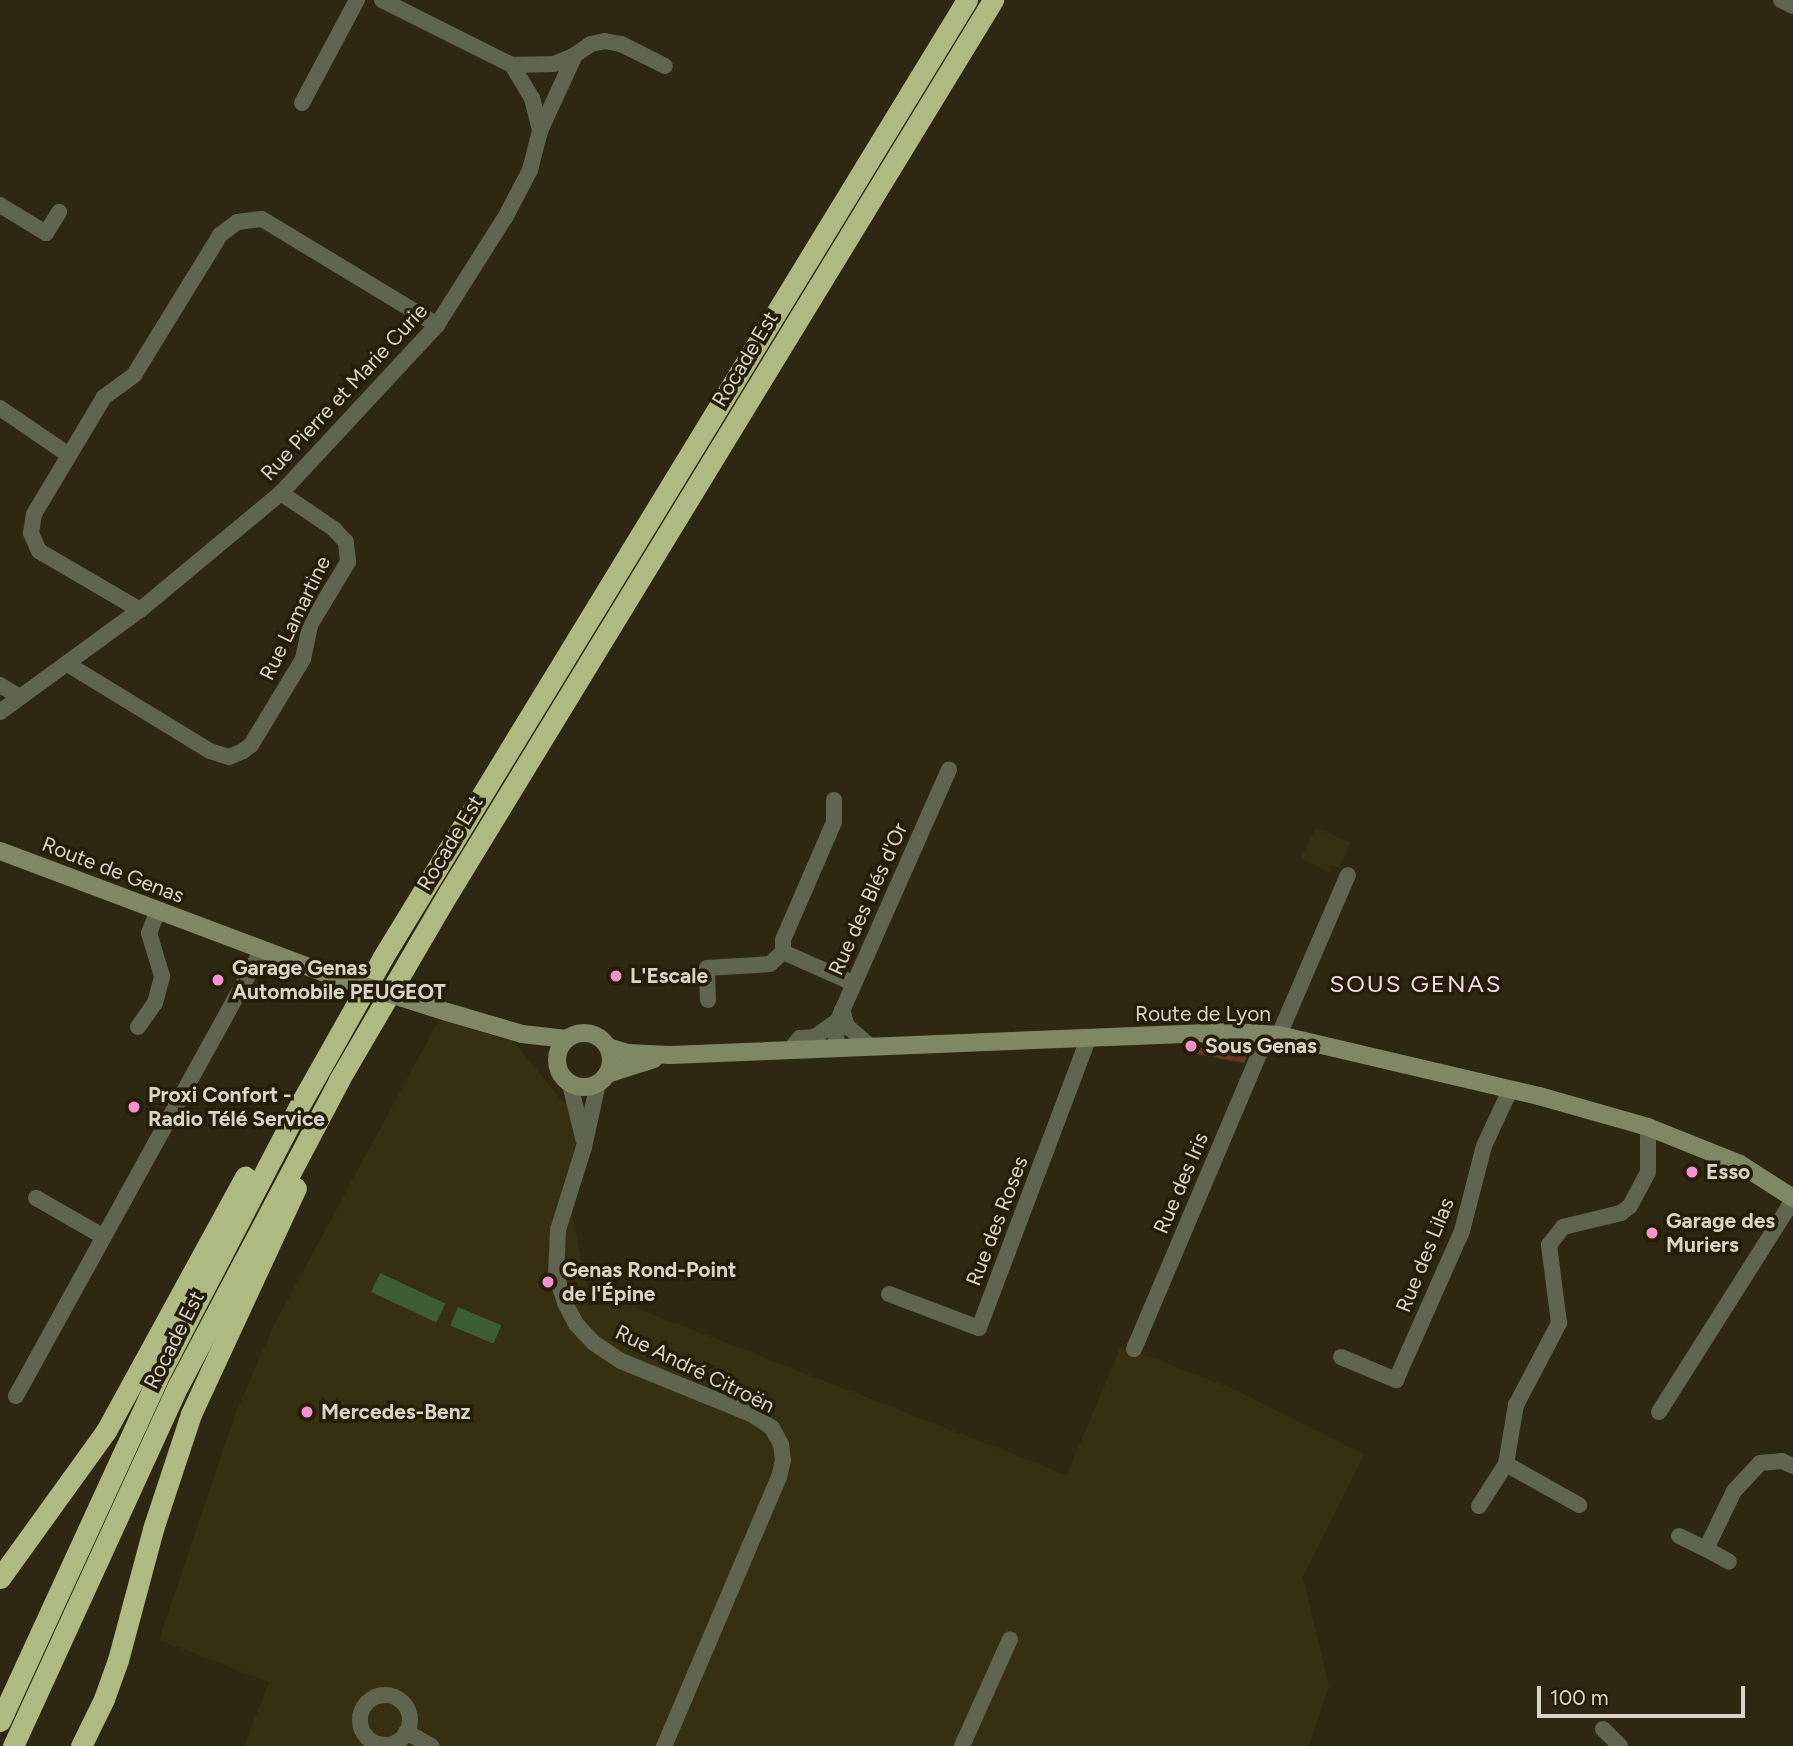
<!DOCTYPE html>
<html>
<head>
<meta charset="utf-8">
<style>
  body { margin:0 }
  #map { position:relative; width:1793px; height:1746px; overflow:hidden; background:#2e2812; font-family:Figtree,sans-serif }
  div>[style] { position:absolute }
  .built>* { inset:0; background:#372f11 }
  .green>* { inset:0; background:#623920 }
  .water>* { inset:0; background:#3d5e35; transform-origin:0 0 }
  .street>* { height:16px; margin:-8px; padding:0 8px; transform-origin:8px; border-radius:8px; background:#60654f }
  .street>.ring { margin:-8px; padding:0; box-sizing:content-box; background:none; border:16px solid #60654f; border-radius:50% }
  .secondary>* { height:18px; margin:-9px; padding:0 9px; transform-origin:9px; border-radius:9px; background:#808764 }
  .secondary>.ring { margin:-9px; padding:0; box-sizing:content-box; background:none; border:18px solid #808764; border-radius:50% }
  .highway>* { height:21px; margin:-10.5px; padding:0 10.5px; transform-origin:10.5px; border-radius:10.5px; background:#afb982 }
  .secondary-bridge>* { height:18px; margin:-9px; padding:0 9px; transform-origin:9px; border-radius:9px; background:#808764 }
  .dots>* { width:19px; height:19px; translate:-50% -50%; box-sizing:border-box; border:4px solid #241e08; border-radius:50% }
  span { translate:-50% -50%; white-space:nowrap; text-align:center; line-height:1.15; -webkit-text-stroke:7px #241e08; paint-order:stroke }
  .street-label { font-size:21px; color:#d8d4c7 }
  .poi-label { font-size:21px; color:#d8d4c7; font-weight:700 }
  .left { translate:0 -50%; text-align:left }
  .quarter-label { font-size:24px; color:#f7d8e9; letter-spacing:2px }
  .scale { position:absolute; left:1537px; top:1686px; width:208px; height:32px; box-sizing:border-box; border:4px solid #d8d4c7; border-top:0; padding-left:9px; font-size:21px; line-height:24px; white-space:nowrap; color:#d8d4c7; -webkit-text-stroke:5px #241e08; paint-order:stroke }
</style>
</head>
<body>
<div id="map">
  <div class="built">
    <div style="clip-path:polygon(1316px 828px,1350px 843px,1339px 868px,1332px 865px,1329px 872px,1301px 858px)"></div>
    <div style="clip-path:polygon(439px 1020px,513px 1041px,563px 1102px,586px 1105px,570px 1203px,587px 1289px,1067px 1475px,1121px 1346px,1236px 1390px,1364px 1455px,1303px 1577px,1329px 1686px,1309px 1746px,244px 1746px,269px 1682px,159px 1640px,236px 1412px,276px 1321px)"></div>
  </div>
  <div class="green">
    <div style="clip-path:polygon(1200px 1048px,1234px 1048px,1243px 1051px,1247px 1057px,1244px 1063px,1196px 1054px)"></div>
  </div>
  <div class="water">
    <div style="left:380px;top:1273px;width:72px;height:21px;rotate:25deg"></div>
    <div style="left:458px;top:1307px;width:47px;height:20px;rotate:23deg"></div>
  </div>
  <div class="street">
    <div style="left:382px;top:0;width:145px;rotate:26.6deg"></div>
    <div style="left:512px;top:65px;width:42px;rotate:-1.4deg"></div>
    <div style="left:554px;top:64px;width:23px;rotate:-23deg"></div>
    <div style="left:1781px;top:0;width:13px;rotate:27deg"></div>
    <div style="left:512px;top:65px;width:39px;rotate:59deg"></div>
    <div style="left:532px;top:98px;width:34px;rotate:76deg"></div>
    <div style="left:302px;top:103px;width:117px;rotate:-61.9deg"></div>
    <div style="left:0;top:205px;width:54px;rotate:31.3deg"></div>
    <div style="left:46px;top:233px;width:25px;rotate:-58deg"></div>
    <div style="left:0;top:408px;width:83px;rotate:34.3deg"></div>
    <div style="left:140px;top:610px;width:117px;rotate:-149.7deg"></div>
    <div style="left:39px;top:551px;width:20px;rotate:-114deg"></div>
    <div style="left:31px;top:533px;width:19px;rotate:-81deg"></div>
    <div style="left:34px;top:514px;width:136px;rotate:-59.1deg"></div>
    <div style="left:104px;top:397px;width:37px;rotate:-36deg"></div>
    <div style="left:134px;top:375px;width:164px;rotate:-58.4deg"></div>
    <div style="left:220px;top:235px;width:21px;rotate:-37deg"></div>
    <div style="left:237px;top:222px;width:25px;rotate:-7deg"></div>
    <div style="left:262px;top:219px;width:205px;rotate:31.2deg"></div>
    <div style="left:69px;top:665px;width:165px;rotate:31.4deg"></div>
    <div style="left:210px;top:751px;width:20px;rotate:18deg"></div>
    <div style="left:229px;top:757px;width:15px;rotate:-23deg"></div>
    <div style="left:243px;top:751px;width:10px;rotate:-37deg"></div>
    <div style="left:251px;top:745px;width:100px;rotate:-58.8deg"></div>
    <div style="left:303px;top:659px;width:35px;rotate:-78deg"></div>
    <div style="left:310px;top:625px;width:74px;rotate:-58.9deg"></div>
    <div style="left:348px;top:562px;width:20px;rotate:-96deg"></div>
    <div style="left:346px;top:542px;width:18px;rotate:-133deg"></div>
    <div style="left:334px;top:529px;width:64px;rotate:-145.8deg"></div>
    <div style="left:0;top:685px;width:21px;rotate:31deg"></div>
    <div style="left:0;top:712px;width:173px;rotate:-36.1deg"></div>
    <div style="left:140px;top:610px;width:183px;rotate:-39.7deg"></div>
    <div style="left:281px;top:493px;width:229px;rotate:-47.1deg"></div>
    <div style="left:437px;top:325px;width:129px;rotate:-57.7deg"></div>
    <div style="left:506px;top:216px;width:52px;rotate:-62.4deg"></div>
    <div style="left:530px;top:170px;width:40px;rotate:-75.6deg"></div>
    <div style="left:540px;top:131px;width:84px;rotate:-65.3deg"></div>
    <div style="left:575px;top:55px;width:19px;rotate:-35deg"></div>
    <div style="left:591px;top:44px;width:14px;rotate:-12deg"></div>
    <div style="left:605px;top:41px;width:16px;rotate:11deg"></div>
    <div style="left:621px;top:44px;width:49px;rotate:26.6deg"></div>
    <div style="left:834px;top:800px;width:22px;rotate:90deg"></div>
    <div style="left:834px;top:822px;width:129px;rotate:113.4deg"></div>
    <div style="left:783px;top:940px;width:12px;rotate:90deg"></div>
    <div style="left:783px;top:952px;width:77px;rotate:23.9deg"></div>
    <div style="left:708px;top:1000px;width:32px;rotate:-92deg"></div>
    <div style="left:707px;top:968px;width:63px;rotate:-3.6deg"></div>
    <div style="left:770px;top:964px;width:18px;rotate:-43deg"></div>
    <div style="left:842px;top:1010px;width:17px;rotate:73deg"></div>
    <div style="left:847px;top:1026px;width:32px;rotate:41deg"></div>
    <div style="left:138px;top:1027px;width:29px;rotate:-55deg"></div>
    <div style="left:155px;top:1003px;width:28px;rotate:-75deg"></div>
    <div style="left:162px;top:976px;width:45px;rotate:-106.8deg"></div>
    <div style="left:149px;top:933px;width:24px;rotate:-68deg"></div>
    <div style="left:1279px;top:1035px;width:174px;rotate:-66.7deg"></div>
    <div style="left:835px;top:1049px;width:29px;rotate:-84deg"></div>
    <div style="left:838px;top:1020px;width:274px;rotate:-66.1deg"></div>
    <div style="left:789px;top:1051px;width:17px;rotate:-50deg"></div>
    <div style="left:800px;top:1038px;width:15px;rotate:-4deg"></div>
    <div style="left:815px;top:1037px;width:29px;rotate:-36deg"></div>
    <div style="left:598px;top:1083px;width:66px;rotate:102.3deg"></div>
    <div style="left:584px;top:1147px;width:87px;rotate:107.4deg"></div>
    <div style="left:558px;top:1230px;width:45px;rotate:92.5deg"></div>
    <div style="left:556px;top:1275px;width:29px;rotate:72deg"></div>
    <div style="left:565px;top:1303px;width:24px;rotate:62deg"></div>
    <div style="left:576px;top:1324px;width:26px;rotate:47deg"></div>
    <div style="left:594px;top:1343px;width:32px;rotate:34deg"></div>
    <div style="left:621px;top:1361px;width:143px;rotate:22.2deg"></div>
    <div style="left:753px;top:1415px;width:23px;rotate:34deg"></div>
    <div style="left:772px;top:1428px;width:18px;rotate:61deg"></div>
    <div style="left:781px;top:1444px;width:16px;rotate:83deg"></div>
    <div style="left:783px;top:1460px;width:17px;rotate:103deg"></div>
    <div style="left:779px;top:1477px;width:293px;rotate:113.1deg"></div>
    <div style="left:570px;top:1084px;width:56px;rotate:76.5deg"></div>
    <div style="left:36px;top:1198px;width:78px;rotate:29.8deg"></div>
    <div style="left:889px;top:1294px;width:96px;rotate:20.7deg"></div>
    <div style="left:979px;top:1328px;width:309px;rotate:-69.3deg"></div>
    <div style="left:1134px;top:1349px;width:342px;rotate:-67deg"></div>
    <div style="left:1341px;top:1357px;width:60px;rotate:22.7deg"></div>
    <div style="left:1396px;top:1380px;width:163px;rotate:-66.1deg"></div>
    <div style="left:1462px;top:1231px;width:88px;rotate:-75.5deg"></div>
    <div style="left:1484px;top:1146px;width:62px;rotate:-65.1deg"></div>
    <div style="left:16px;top:1396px;width:509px;rotate:-61.12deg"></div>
    <div style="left:1659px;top:1412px;width:251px;rotate:-57.7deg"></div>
    <div style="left:1506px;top:1464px;width:84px;rotate:29.3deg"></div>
    <div style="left:1479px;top:1506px;width:50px;rotate:-57.3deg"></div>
    <div style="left:1506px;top:1464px;width:60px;rotate:-80.4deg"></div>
    <div style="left:1516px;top:1405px;width:93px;rotate:-62.3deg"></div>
    <div style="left:1559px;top:1323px;width:79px;rotate:-97.3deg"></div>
    <div style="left:1549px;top:1245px;width:23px;rotate:-52deg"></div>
    <div style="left:1563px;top:1227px;width:60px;rotate:-13.6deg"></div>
    <div style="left:1621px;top:1213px;width:11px;rotate:-38deg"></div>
    <div style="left:1630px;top:1206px;width:38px;rotate:-62deg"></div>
    <div style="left:1648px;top:1172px;width:45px;rotate:-90deg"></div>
    <div style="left:1679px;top:1536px;width:30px;rotate:26deg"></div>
    <div style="left:1706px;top:1549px;width:64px;rotate:-64.2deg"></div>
    <div style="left:1734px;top:1491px;width:38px;rotate:-47deg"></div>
    <div style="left:1760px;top:1463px;width:22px;rotate:-5deg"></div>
    <div style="left:1782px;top:1461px;width:12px;rotate:24deg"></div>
    <div style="left:1706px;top:1549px;width:26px;rotate:29deg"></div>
    <div class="ring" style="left:360px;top:1695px;width:34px;height:34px"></div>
    <div style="left:1603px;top:1729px;width:24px;rotate:45deg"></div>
    <div style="left:406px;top:1732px;width:29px;rotate:29deg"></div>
    <div style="left:962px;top:1746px;width:117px;rotate:-65.8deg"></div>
  </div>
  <div class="secondary">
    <div style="left:0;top:851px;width:349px;rotate:20.6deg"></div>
    <div style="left:447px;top:1012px;width:78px;rotate:16.3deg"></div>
    <div style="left:522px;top:1034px;width:45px;rotate:6.3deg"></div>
    <div class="ring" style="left:557px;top:1033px;width:36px;height:36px"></div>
    <div style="left:608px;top:1047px;width:21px;rotate:17deg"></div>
    <div style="left:628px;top:1053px;width:42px;rotate:2.7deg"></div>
    <div style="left:670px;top:1055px;width:564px;rotate:-2.34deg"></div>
    <div style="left:1234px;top:1032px;width:45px;rotate:3.8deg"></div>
    <div style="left:1279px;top:1035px;width:267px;rotate:13.2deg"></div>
    <div style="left:1539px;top:1096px;width:113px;rotate:15.9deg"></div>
    <div style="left:1648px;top:1127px;width:99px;rotate:21.9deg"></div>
    <div style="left:1740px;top:1164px;width:63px;rotate:32.7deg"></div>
    <div style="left:607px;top:1074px;width:49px;rotate:-17.7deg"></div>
  </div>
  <div class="highway">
    <div style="left:0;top:1578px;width:181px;rotate:-54.2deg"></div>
    <div style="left:106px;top:1431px;width:290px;rotate:-61.3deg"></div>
    <div style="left:0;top:1721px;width:376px;rotate:-65.3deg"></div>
    <div style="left:157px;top:1379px;width:314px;rotate:-62.5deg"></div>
    <div style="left:302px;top:1101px;width:165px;rotate:-60.6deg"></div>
    <div style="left:383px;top:957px;width:1121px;rotate:-58.61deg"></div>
    <div style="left:13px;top:1746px;width:396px;rotate:-65.4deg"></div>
    <div style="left:178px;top:1386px;width:346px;rotate:-62.2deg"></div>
    <div style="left:339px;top:1080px;width:218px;rotate:-59.7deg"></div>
    <div style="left:449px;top:892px;width:1045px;rotate:-58.62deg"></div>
    <div style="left:81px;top:1746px;width:52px;rotate:-63.9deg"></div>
    <div style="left:104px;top:1699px;width:41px;rotate:-70.3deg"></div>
    <div style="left:118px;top:1660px;width:136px;rotate:-75deg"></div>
    <div style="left:153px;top:1529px;width:121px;rotate:-71.7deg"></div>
    <div style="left:191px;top:1414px;width:249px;rotate:-65.1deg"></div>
  </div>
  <div class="secondary-bridge">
    <div style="left:327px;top:974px;width:126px;rotate:17.6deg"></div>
  </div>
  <div class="dots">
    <div style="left:616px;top:976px;background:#f690cf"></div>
    <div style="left:218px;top:980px;background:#f690cf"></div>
    <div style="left:1191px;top:1046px;background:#f690cf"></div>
    <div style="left:134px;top:1107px;background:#f690cf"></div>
    <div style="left:1692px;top:1172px;background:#f690cf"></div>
    <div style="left:1652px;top:1233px;background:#f690cf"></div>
    <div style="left:548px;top:1282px;background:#f690cf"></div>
    <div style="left:307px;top:1412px;background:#f690cf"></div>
  </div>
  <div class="street-label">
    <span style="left:745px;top:359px;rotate:-59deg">Rocade Est</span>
    <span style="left:344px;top:392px;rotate:-47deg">Rue Pierre et Marie Curie</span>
    <span style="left:295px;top:618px;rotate:-64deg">Rue Lamartine</span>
    <span style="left:450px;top:843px;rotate:-59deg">Rocade Est</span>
    <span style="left:113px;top:870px;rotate:21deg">Route de Genas</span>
    <span style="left:868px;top:899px;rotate:-66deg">Rue des Blés d'Or</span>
    <span style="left:1203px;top:1014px">Route de Lyon</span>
    <span style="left:1181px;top:1183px;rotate:-67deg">Rue des Iris</span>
    <span style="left:997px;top:1221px;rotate:-69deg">Rue des Roses</span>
    <span style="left:1425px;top:1255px;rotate:-68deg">Rue des Lilas</span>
    <span style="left:174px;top:1340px;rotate:-63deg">Rocade Est</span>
    <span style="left:695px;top:1369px;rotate:26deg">Rue André Citroën</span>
  </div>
  <div class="poi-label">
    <span class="left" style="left:232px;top:980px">Garage Genas<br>Automobile PEUGEOT</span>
    <span class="left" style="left:630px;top:976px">L'Escale</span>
    <span class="left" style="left:1205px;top:1046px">Sous Genas</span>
    <span class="left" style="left:148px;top:1107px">Proxi Confort -<br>Radio Télé Service</span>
    <span class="left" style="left:1706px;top:1172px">Esso</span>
    <span class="left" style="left:1666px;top:1233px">Garage des<br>Muriers</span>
    <span class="left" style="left:562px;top:1282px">Genas Rond-Point<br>de l'Épine</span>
    <span class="left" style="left:321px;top:1412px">Mercedes-Benz</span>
  </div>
  <div class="quarter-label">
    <span style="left:1416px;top:984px">SOUS GENAS</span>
  </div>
  <div class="scale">100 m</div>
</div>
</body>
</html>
